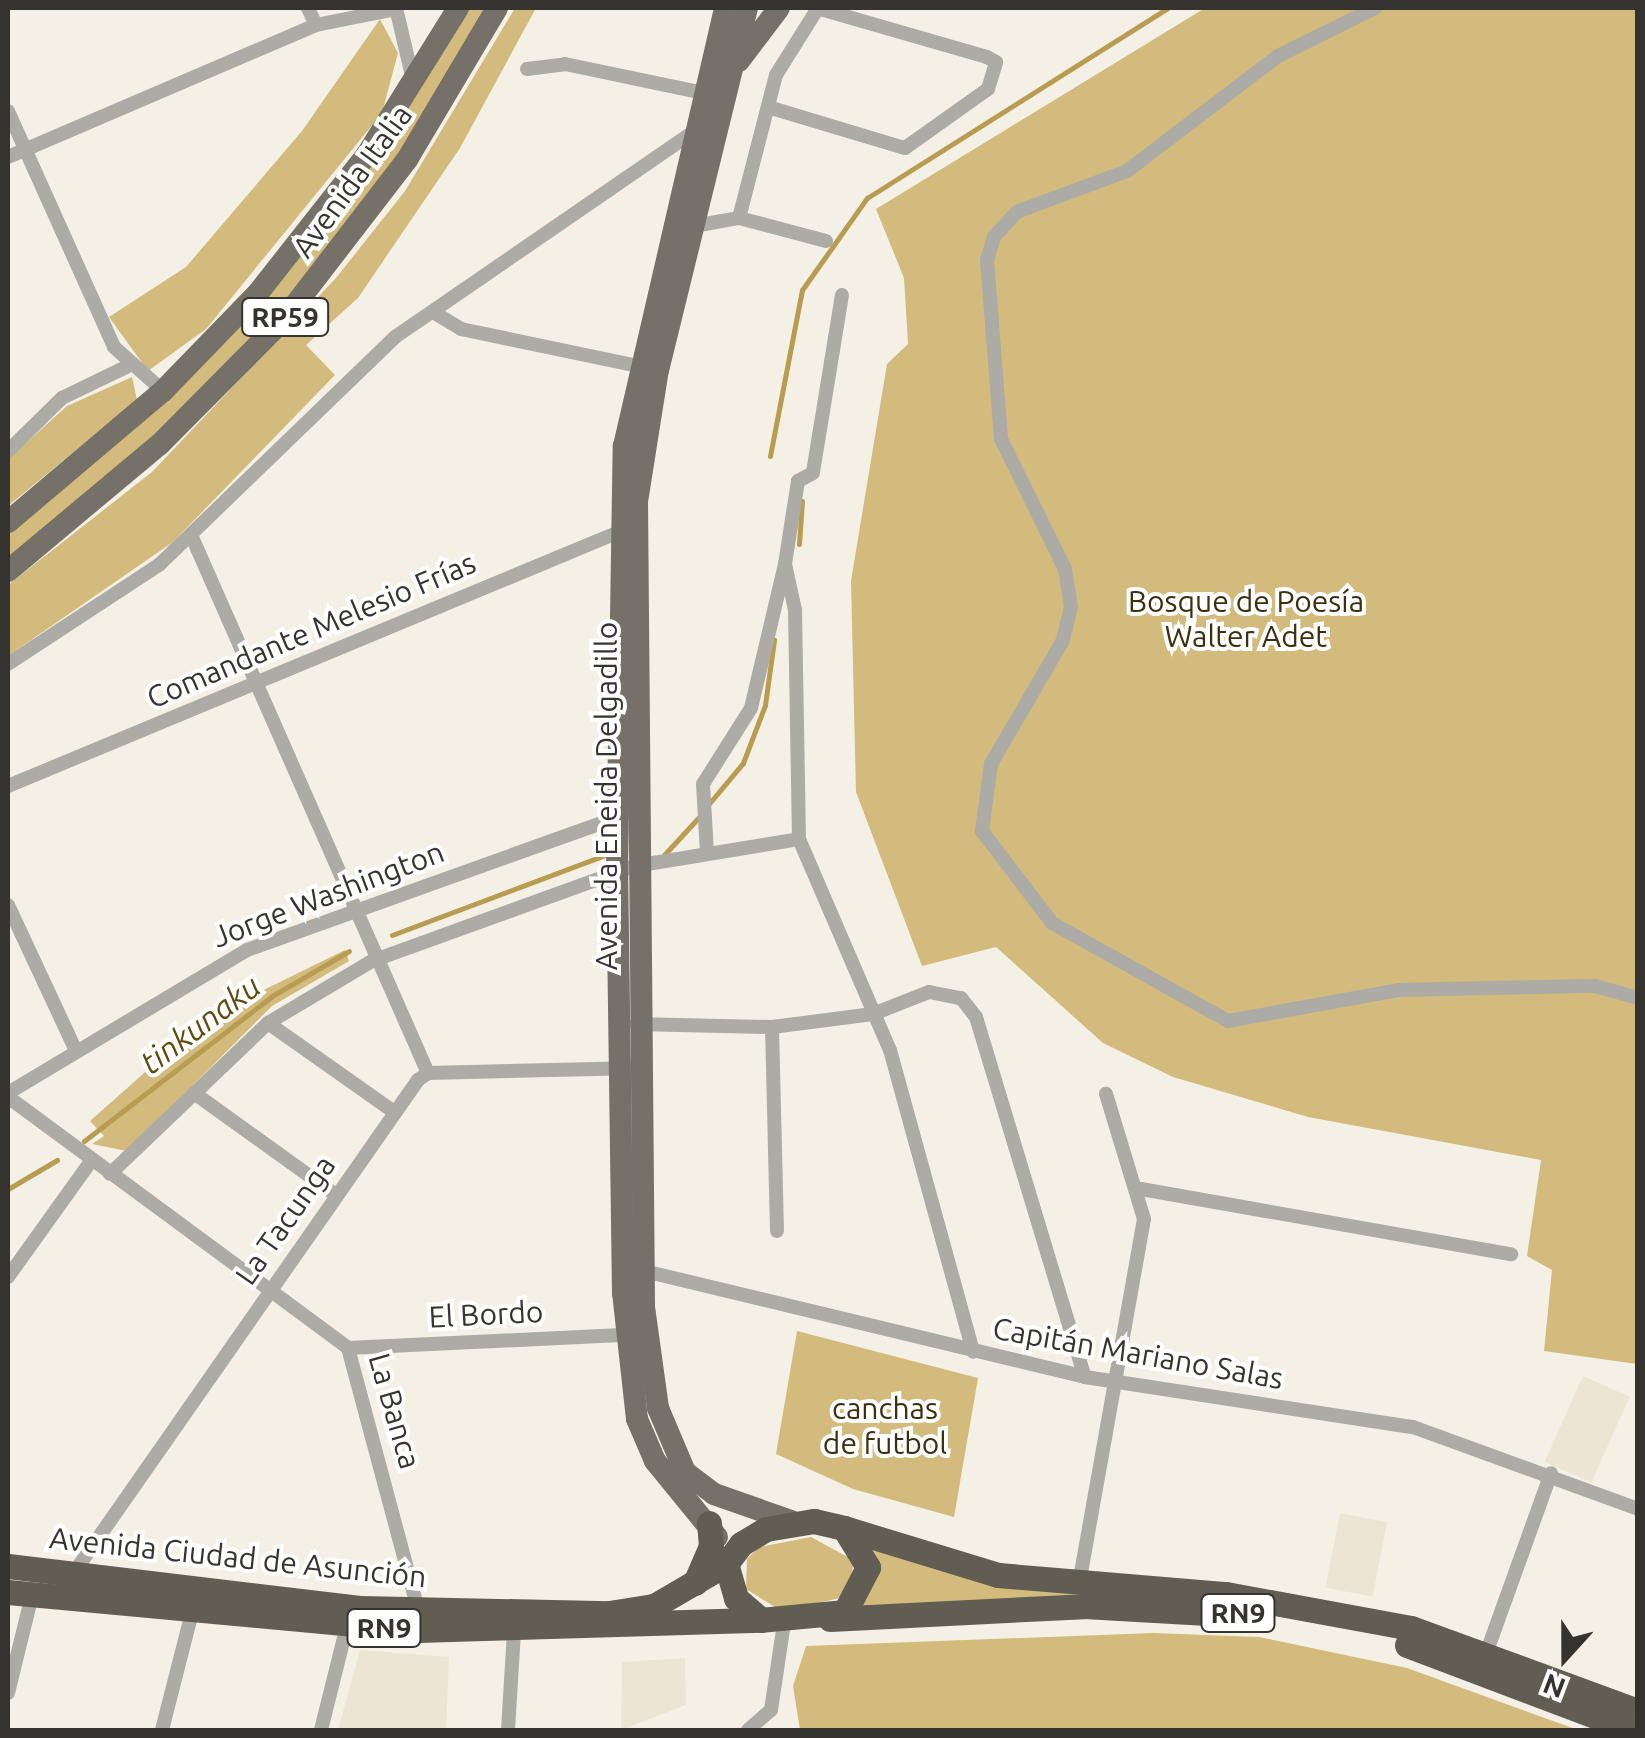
<!DOCTYPE html>
<html>
<head>
<meta charset="utf-8">
<style>
  body { margin:0 }
  #map { position:relative; width:1645px; height:1738px; overflow:hidden; background:#f4f0e5; font-family:Ubuntu,sans-serif }
  div>[style] { position:absolute }
  .built>* { inset:0; background:#ece5d3; transform-origin:0 0 }
  .green>* { inset:0; background:#d2bb7c }
  .stream>* { height:5px; margin:-2.5px; padding:0 2.5px; transform-origin:2.5px; border-radius:2.5px; background:#b79c51 }
  .street>* { height:14px; margin:-7px; padding:0 7px; transform-origin:7px; border-radius:7px; background:#adaba6 }
  .primary>* { height:22px; margin:-11px; padding:0 11px; transform-origin:11px; border-radius:11px; background:#757169 }
  .highway>* { height:25px; margin:-12.5px; padding:0 12.5px; transform-origin:12.5px; border-radius:12.5px; background:#615d53 }
  span { translate:-50% -50%; white-space:nowrap; text-align:center; line-height:1.15; -webkit-text-stroke:8px #fff; paint-order:stroke }
  .shield-label span { padding:2px 8px; background:#fff; border:2px solid; border-radius:8px; -webkit-text-stroke-width:0 }
  .shield-label { font-size:28px; color:#35332f; font-weight:700 }
  .street-label { font-size:30px; color:#35332f }
  .park-label { font-size:30px; color:#3b2f0d }
  .water-label { font-size:32px; color:#5e4b0f; font-style:italic }
  .frame { position:absolute; inset:0; border:10px solid #35332f; pointer-events:none }
  .north { position:absolute; left:1515px; top:1608px; width:100px; height:100px; -webkit-text-stroke:8px #fff; paint-order:stroke; rotate:201deg; font-size:28px; font-weight:700; line-height:40px; text-align:center; color:#35332f }
  .north::after { content:''; display:block; margin:auto; width:35px; height:45px; background:#35332f; clip-path:polygon(50% 0,100% 100%,50% 72%,0 100%) }
</style>
</head>
<body>
<div id="map">
  <div class="built">
    <div style="left:1583px;top:1376px;width:51px;height:94px;rotate:24deg"></div>
    <div style="left:1340px;top:1513px;width:48px;height:76px;rotate:11deg"></div>
    <div style="clip-path:polygon(360px 1650px,449px 1657px,446px 1730px,338px 1730px)"></div>
    <div style="clip-path:polygon(685px 1658px,686px 1705px,621px 1730px,622px 1662px)"></div>
  </div>
  <div class="green">
    <div style="clip-path:polygon(466px 8px,490px 8px,438px 101px,294px 293px,194px 401px,8px 559px,8px 533px,202px 366px)"></div>
    <div style="clip-path:polygon(515px 8px,536px 8px,460px 148px,358px 298px,306px 345px,335px 375px,173px 542px,8px 656px,8px 585px,152px 472px,336px 278px,405px 191px)"></div>
    <div style="clip-path:polygon(1205px 8px,1637px 8px,1637px 1364px,1544px 1351px,1552px 1270px,1527px 1256px,1541px 1160px,1308px 1117px,1173px 1077px,1103px 1043px,996px 947px,922px 966px,856px 792px,851px 581px,887px 364px,908px 344px,904px 278px,876px 209px)"></div>
    <div style="clip-path:polygon(380px 19px,398px 53px,382px 113px,206px 329px,148px 371px,109px 317px,186px 267px,302px 131px)"></div>
    <div style="clip-path:polygon(132px 377px,137px 400px,8px 506px,8px 459px,67px 406px)"></div>
    <div style="clip-path:polygon(345px 950px,349px 961px,272px 1006px,127px 1151px,92px 1144px,104px 1136px,90px 1121px,205px 1019px)"></div>
    <div style="clip-path:polygon(797px 1331px,978px 1378px,954px 1517px,853px 1489px,776px 1454px)"></div>
    <div style="clip-path:polygon(811px 1537px,855px 1561px,845px 1597px,781px 1611px,746px 1589px,747px 1559px,759px 1547px)"></div>
    <div style="clip-path:polygon(872px 1545px,1146px 1591px,1436px 1640px,1154px 1596px,858px 1609px,876px 1575px)"></div>
    <div style="clip-path:polygon(1153px 1633px,1259px 1637px,1407px 1668px,1578px 1730px,800px 1730px,793px 1686px,806px 1646px)"></div>
  </div>
  <div class="stream">
    <div style="left:770px;top:456px;width:169px;rotate:-79.1deg"></div>
    <div style="left:802px;top:290px;width:113px;rotate:-54.8deg"></div>
    <div style="left:867px;top:198px;width:355px;rotate:-32.3deg"></div>
    <div style="left:799px;top:544px;width:43px;rotate:-86deg"></div>
    <div style="left:707px;top:806px;width:56px;rotate:-50.1deg"></div>
    <div style="left:743px;top:763px;width:62px;rotate:-69.2deg"></div>
    <div style="left:765px;top:705px;width:66px;rotate:-82.1deg"></div>
    <div style="left:664px;top:855px;width:52px;rotate:-47.4deg"></div>
    <div style="left:392px;top:935px;width:230px;rotate:-20.6deg"></div>
    <div style="left:84px;top:1141px;width:237px;rotate:-37.6deg"></div>
    <div style="left:272px;top:996px;width:89px;rotate:-30.3deg"></div>
    <div style="left:8px;top:1189px;width:57px;rotate:-30.6deg"></div>
  </div>
  <div class="street">
    <div style="left:308px;top:8px;width:19px;rotate:65deg"></div>
    <div style="left:396px;top:8px;width:74px;rotate:76.7deg"></div>
    <div style="left:1375px;top:8px;width:108px;rotate:153.7deg"></div>
    <div style="left:1278px;top:56px;width:190px;rotate:142.7deg"></div>
    <div style="left:1127px;top:171px;width:117px;rotate:159.6deg"></div>
    <div style="left:1017px;top:212px;width:34px;rotate:133deg"></div>
    <div style="left:994px;top:237px;width:24px;rotate:107deg"></div>
    <div style="left:987px;top:260px;width:180px;rotate:85.5deg"></div>
    <div style="left:1001px;top:439px;width:145px;rotate:63.8deg"></div>
    <div style="left:1065px;top:569px;width:38px;rotate:81deg"></div>
    <div style="left:1071px;top:607px;width:36px;rotate:104deg"></div>
    <div style="left:1062px;top:642px;width:141px;rotate:120.2deg"></div>
    <div style="left:991px;top:764px;width:68px;rotate:97.7deg"></div>
    <div style="left:982px;top:831px;width:116px;rotate:52.7deg"></div>
    <div style="left:1052px;top:923px;width:201px;rotate:29.1deg"></div>
    <div style="left:1228px;top:1021px;width:173px;rotate:-10.3deg"></div>
    <div style="left:1398px;top:990px;width:197px;rotate:-1.2deg"></div>
    <div style="left:1595px;top:986px;width:45px;rotate:15.6deg"></div>
    <div style="left:527px;top:69px;width:38px;rotate:-7deg"></div>
    <div style="left:565px;top:64px;width:146px;rotate:11.8deg"></div>
    <div style="left:768px;top:107px;width:143px;rotate:16.7deg"></div>
    <div style="left:905px;top:148px;width:102px;rotate:-35.4deg"></div>
    <div style="left:988px;top:89px;width:28px;rotate:-73deg"></div>
    <div style="left:996px;top:62px;width:10px;rotate:-151deg"></div>
    <div style="left:987px;top:57px;width:177px;rotate:-163.9deg"></div>
    <div style="left:8px;top:111px;width:259px;rotate:65.8deg"></div>
    <div style="left:114px;top:347px;width:66px;rotate:41.9deg"></div>
    <div style="left:8px;top:157px;width:335px;rotate:-23.2deg"></div>
    <div style="left:316px;top:25px;width:82px;rotate:-11.3deg"></div>
    <div style="left:739px;top:218px;width:148px;rotate:-75.5deg"></div>
    <div style="left:776px;top:75px;width:79px;rotate:-57.9deg"></div>
    <div style="left:694px;top:226px;width:46px;rotate:-10.1deg"></div>
    <div style="left:739px;top:218px;width:90px;rotate:14.8deg"></div>
    <div style="left:842px;top:295px;width:180px;rotate:99.3deg"></div>
    <div style="left:813px;top:473px;width:17px;rotate:152deg"></div>
    <div style="left:798px;top:481px;width:84px;rotate:98.9deg"></div>
    <div style="left:785px;top:564px;width:47px;rotate:77.7deg"></div>
    <div style="left:795px;top:610px;width:229px;rotate:89deg"></div>
    <div style="left:799px;top:839px;width:230px;rotate:66.7deg"></div>
    <div style="left:890px;top:1050px;width:313px;rotate:74.6deg"></div>
    <div style="left:433px;top:312px;width:33px;rotate:31deg"></div>
    <div style="left:461px;top:329px;width:181px;rotate:11.8deg"></div>
    <div style="left:8px;top:451px;width:76px;rotate:-44.5deg"></div>
    <div style="left:62px;top:398px;width:71px;rotate:-25.8deg"></div>
    <div style="left:192px;top:537px;width:586px;rotate:66.24deg"></div>
    <div style="left:8px;top:664px;width:181px;rotate:-33.3deg"></div>
    <div style="left:159px;top:565px;width:328px;rotate:-44deg"></div>
    <div style="left:395px;top:337px;width:364px;rotate:-34.5deg"></div>
    <div style="left:8px;top:786px;width:669px;rotate:-22.58deg"></div>
    <div style="left:707px;top:853px;width:69px;rotate:-93.3deg"></div>
    <div style="left:703px;top:784px;width:90px;rotate:-57.7deg"></div>
    <div style="left:751px;top:708px;width:148px;rotate:-76.7deg"></div>
    <div style="left:8px;top:905px;width:159px;rotate:65deg"></div>
    <div style="left:268px;top:1023px;width:154px;rotate:35.2deg"></div>
    <div style="left:636px;top:1024px;width:136px;rotate:1.3deg"></div>
    <div style="left:772px;top:1027px;width:102px;rotate:-7.3deg"></div>
    <div style="left:873px;top:1014px;width:60px;rotate:-21.4deg"></div>
    <div style="left:929px;top:992px;width:33px;rotate:11deg"></div>
    <div style="left:961px;top:998px;width:24px;rotate:52deg"></div>
    <div style="left:976px;top:1017px;width:376px;rotate:73.2deg"></div>
    <div style="left:772px;top:1027px;width:204px;rotate:88.6deg"></div>
    <div style="left:8px;top:1093px;width:279px;rotate:-30.9deg"></div>
    <div style="left:247px;top:950px;width:400px;rotate:-19.7deg"></div>
    <div style="left:194px;top:1093px;width:175px;rotate:35.7deg"></div>
    <div style="left:8px;top:1097px;width:423px;rotate:36.4deg"></div>
    <div style="left:348px;top:1348px;width:270px;rotate:75deg"></div>
    <div style="left:110px;top:1174px;width:219px;rotate:-43.7deg"></div>
    <div style="left:268px;top:1023px;width:121px;rotate:-30.8deg"></div>
    <div style="left:372px;top:961px;width:280px;rotate:-19.9deg"></div>
    <div style="left:635px;top:866px;width:166px;rotate:-9.3deg"></div>
    <div style="left:1141px;top:1189px;width:376px;rotate:10deg"></div>
    <div style="left:640px;top:1270px;width:458px;rotate:13.5deg"></div>
    <div style="left:1085px;top:1377px;width:332px;rotate:8.7deg"></div>
    <div style="left:1413px;top:1427px;width:239px;rotate:20deg"></div>
    <div style="left:8px;top:1277px;width:143px;rotate:-54.4deg"></div>
    <div style="left:348px;top:1348px;width:279px;rotate:-2.7deg"></div>
    <div style="left:73px;top:1574px;width:603px;rotate:-55.07deg"></div>
    <div style="left:418px;top:1080px;width:12px;rotate:-35deg"></div>
    <div style="left:428px;top:1073px;width:199px;rotate:-1.4deg"></div>
    <div style="left:1079px;top:1584px;width:371px;rotate:-79.9deg"></div>
    <div style="left:1144px;top:1219px;width:131px;rotate:-106.9deg"></div>
    <div style="left:1487px;top:1651px;width:189px;rotate:-70.2deg"></div>
    <div style="left:8px;top:1693px;width:101px;rotate:-76.2deg"></div>
    <div style="left:162px;top:1730px;width:122px;rotate:-75.7deg"></div>
    <div style="left:321px;top:1730px;width:107px;rotate:-76deg"></div>
    <div style="left:508px;top:1730px;width:99px;rotate:-86.5deg"></div>
    <div style="left:748px;top:1730px;width:30px;rotate:-41deg"></div>
    <div style="left:771px;top:1710px;width:88px;rotate:-81.5deg"></div>
  </div>
  <div class="primary">
    <div style="left:747px;top:8px;width:372px;rotate:103.8deg"></div>
    <div style="left:658px;top:369px;width:135px;rotate:99deg"></div>
    <div style="left:637px;top:502px;width:805px;rotate:89.5deg"></div>
    <div style="left:644px;top:1307px;width:102px;rotate:82.1deg"></div>
    <div style="left:658px;top:1408px;width:69px;rotate:67.1deg"></div>
    <div style="left:685px;top:1472px;width:36px;rotate:37deg"></div>
    <div style="left:714px;top:1494px;width:82px;rotate:19.3deg"></div>
    <div style="left:739px;top:61px;width:66px;rotate:-53deg"></div>
    <div style="left:8px;top:522px;width:203px;rotate:-40.2deg"></div>
    <div style="left:163px;top:391px;width:136px;rotate:-45.9deg"></div>
    <div style="left:258px;top:293px;width:174px;rotate:-51.8deg"></div>
    <div style="left:366px;top:156px;width:174px;rotate:-58.1deg"></div>
    <div style="left:8px;top:571px;width:198px;rotate:-39.9deg"></div>
    <div style="left:160px;top:444px;width:177px;rotate:-45.2deg"></div>
    <div style="left:285px;top:318px;width:202px;rotate:-52.4deg"></div>
    <div style="left:408px;top:158px;width:174px;rotate:-59.3deg"></div>
    <div style="left:717px;top:1537px;width:98px;rotate:-129.2deg"></div>
    <div style="left:655px;top:1461px;width:46px;rotate:-113.2deg"></div>
    <div style="left:637px;top:1419px;width:127px;rotate:-96.3deg"></div>
    <div style="left:623px;top:1293px;width:421px;rotate:-90.8deg"></div>
    <div style="left:617px;top:872px;width:426px;rotate:-89.1deg"></div>
    <div style="left:624px;top:446px;width:449px;rotate:-77deg"></div>
  </div>
  <div class="highway">
    <div style="left:844px;top:1528px;width:46px;rotate:58.4deg"></div>
    <div style="left:868px;top:1567px;width:51px;rotate:117.1deg"></div>
    <div style="left:845px;top:1612px;width:84px;rotate:174.6deg"></div>
    <div style="left:761px;top:1620px;width:33px;rotate:-139deg"></div>
    <div style="left:736px;top:1598px;width:35px;rotate:-106deg"></div>
    <div style="left:726px;top:1564px;width:25px;rotate:-53deg"></div>
    <div style="left:741px;top:1544px;width:29px;rotate:-31deg"></div>
    <div style="left:766px;top:1529px;width:49px;rotate:-9.5deg"></div>
    <div style="left:814px;top:1521px;width:31px;rotate:13deg"></div>
    <div style="left:844px;top:1528px;width:161px;rotate:17deg"></div>
    <div style="left:998px;top:1575px;width:229px;rotate:4.8deg"></div>
    <div style="left:1226px;top:1594px;width:188px;rotate:10.4deg"></div>
    <div style="left:1411px;top:1628px;width:242px;rotate:20.1deg"></div>
    <div style="left:8px;top:1566px;width:354px;rotate:6.8deg"></div>
    <div style="left:360px;top:1608px;width:249px;rotate:1.2deg"></div>
    <div style="left:609px;top:1613px;width:46px;rotate:-8.8deg"></div>
    <div style="left:654px;top:1606px;width:83px;rotate:-30.3deg"></div>
    <div style="left:695px;top:1583px;width:40px;rotate:-66.6deg"></div>
    <div style="left:711px;top:1546px;width:23px;rotate:-95deg"></div>
    <div style="left:8px;top:1592px;width:412px;rotate:5.3deg"></div>
    <div style="left:418px;top:1630px;width:343px;rotate:-1.7deg"></div>
    <div style="left:830px;top:1619px;width:254px;rotate:-2.9deg"></div>
    <div style="left:1084px;top:1606px;width:176px;rotate:3.3deg"></div>
    <div style="left:1407px;top:1645px;width:241px;rotate:20.7deg"></div>
  </div>
  <div class="shield-label">
    <span style="left:285px;top:317px">RP59</span>
    <span style="left:1238px;top:1613px">RN9</span>
    <span style="left:384px;top:1628px">RN9</span>
  </div>
  <div class="street-label">
    <span style="left:352px;top:181px;rotate:-54deg">Avenida Italia</span>
    <span style="left:311px;top:630px;rotate:-23deg">Comandante Melesio Frías</span>
    <span style="left:606px;top:796px;rotate:-90deg">Avenida Eneida Delgadillo</span>
    <span style="left:328px;top:894px;rotate:-21deg">Jorge Washington</span>
    <span style="left:285px;top:1220px;rotate:-55deg">La Tacunga</span>
    <span style="left:486px;top:1314px;rotate:-3deg">El Bordo</span>
    <span style="left:1138px;top:1353px;rotate:10deg">Capitán Mariano Salas</span>
    <span style="left:395px;top:1411px;rotate:74deg">La Banca</span>
    <span style="left:238px;top:1557px;rotate:6deg">Avenida Ciudad de Asunción</span>
  </div>
  <div class="park-label">
    <span style="left:1246px;top:618px">Bosque de Poesía<br>Walter Adet</span>
    <span style="left:885px;top:1425px">canchas<br>de futbol</span>
  </div>
  <div class="water-label">
    <span style="left:200px;top:1024px;rotate:-37deg">tinkunaku</span>
  </div>
  <div class="frame"></div>
  <div class="north">N</div>
</div>
</body>
</html>
